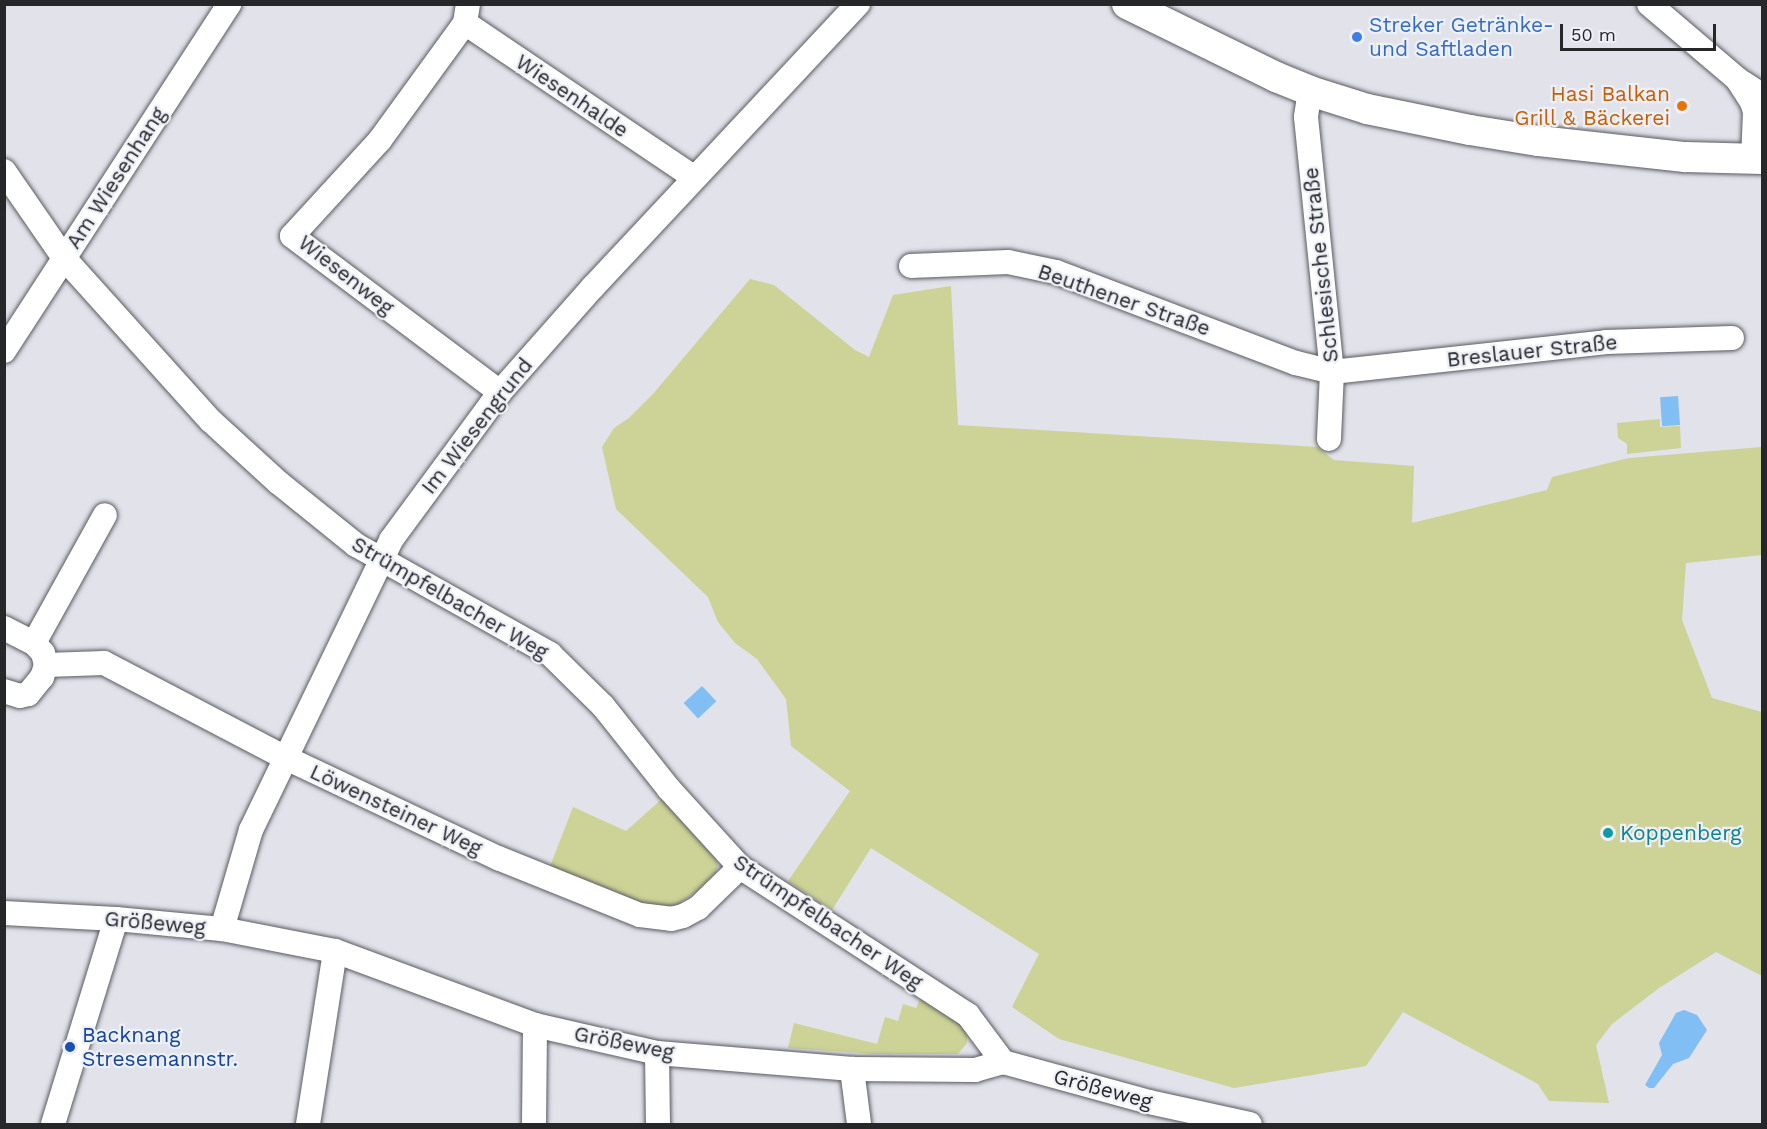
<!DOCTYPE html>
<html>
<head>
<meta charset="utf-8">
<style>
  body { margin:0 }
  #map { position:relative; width:1767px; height:1129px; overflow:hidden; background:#e1e2ea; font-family:"Work Sans",sans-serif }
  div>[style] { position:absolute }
  .green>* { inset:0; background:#cdd296 }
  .water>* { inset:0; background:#81bef4; transform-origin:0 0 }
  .roads { filter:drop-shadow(0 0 2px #5a5b61) drop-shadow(0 0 2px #5a5b61) }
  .minor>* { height:24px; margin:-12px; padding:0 12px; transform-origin:12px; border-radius:12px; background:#fff }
  .tertiary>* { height:30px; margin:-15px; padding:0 15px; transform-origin:15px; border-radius:15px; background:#fff }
  .dots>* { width:16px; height:16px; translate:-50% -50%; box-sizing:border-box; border:3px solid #eef0f7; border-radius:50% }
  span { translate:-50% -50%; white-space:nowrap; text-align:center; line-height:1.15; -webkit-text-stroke:4.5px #eef0f7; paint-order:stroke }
  .shop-label { font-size:21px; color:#366cbe }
  .left { translate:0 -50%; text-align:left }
  .food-label { font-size:21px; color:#c56008 }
  .right { translate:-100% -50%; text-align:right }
  .street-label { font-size:21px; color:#262729 }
  .culture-label { font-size:21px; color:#0d838f }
  .transit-label { font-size:21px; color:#164399 }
  .frame { position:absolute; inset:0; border:6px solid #262729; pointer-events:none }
  .scale { position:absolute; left:1560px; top:24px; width:156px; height:27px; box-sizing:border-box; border:3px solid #262729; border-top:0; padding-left:8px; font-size:18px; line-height:21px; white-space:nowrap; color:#262729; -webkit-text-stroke:4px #eef0f7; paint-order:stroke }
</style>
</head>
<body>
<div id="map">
  <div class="green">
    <div style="clip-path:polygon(750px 279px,774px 285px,855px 350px,869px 357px,893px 295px,951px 286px,958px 425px,1317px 447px,1334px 460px,1414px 466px,1412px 523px,1547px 490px,1552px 477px,1629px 458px,1762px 447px,1762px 555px,1686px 563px,1682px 620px,1712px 698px,1762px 712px,1762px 976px,1716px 952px,1659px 988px,1612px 1024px,1596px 1045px,1609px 1103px,1549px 1101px,1538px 1084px,1403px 1012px,1366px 1066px,1234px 1088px,1059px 1039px,1012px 1007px,1039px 954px,871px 848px,832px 910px,788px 881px,850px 791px,791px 746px,786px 699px,757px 659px,735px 643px,718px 622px,708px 597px,616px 509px,602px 447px,614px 428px,629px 418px,653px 394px)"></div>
    <div style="clip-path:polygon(1660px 419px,1660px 427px,1680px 426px,1681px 448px,1627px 454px,1627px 444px,1618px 438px,1617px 423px)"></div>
    <div style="clip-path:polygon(663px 798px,715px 856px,718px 865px,715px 874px,695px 893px,671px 909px,644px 905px,549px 869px,573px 807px,626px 831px)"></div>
    <div style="clip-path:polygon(922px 995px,956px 1016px,967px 1033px,967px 1043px,958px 1054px,876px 1054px,788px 1048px,794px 1023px,877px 1044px,885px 1017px,898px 1021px,903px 1004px,916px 1008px)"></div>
  </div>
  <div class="water">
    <div style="left:1678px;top:396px;width:29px;height:18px;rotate:86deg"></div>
    <div style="left:702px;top:686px;width:21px;height:25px;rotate:47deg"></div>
    <div style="clip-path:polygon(1684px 1010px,1697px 1015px,1707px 1030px,1689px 1058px,1673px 1064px,1654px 1088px,1649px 1088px,1645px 1085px,1662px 1055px,1659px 1043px,1676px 1013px)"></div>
  </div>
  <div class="roads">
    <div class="minor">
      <div style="left:468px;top:4px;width:19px;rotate:99deg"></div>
      <div style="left:465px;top:23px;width:277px;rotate:34deg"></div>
      <div style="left:1649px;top:4px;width:116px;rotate:40.4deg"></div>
      <div style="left:1737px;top:79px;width:30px;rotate:33deg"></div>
      <div style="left:465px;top:23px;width:145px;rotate:126deg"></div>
      <div style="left:380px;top:140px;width:130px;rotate:132.5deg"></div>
      <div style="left:292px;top:236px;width:260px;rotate:36.9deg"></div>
      <div style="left:1739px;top:82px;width:24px;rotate:57deg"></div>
      <div style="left:1752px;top:102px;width:10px;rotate:73deg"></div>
      <div style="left:1755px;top:112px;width:47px;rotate:92.4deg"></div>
      <div style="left:1310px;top:91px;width:26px;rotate:99deg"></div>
      <div style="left:1306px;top:117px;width:256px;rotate:84.2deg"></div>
      <div style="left:1332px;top:372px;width:67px;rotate:92.6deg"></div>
      <div style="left:4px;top:171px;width:106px;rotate:55.4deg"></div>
      <div style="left:64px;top:258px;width:219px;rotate:48deg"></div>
      <div style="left:211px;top:421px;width:92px;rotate:42.4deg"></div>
      <div style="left:279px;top:483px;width:99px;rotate:38.8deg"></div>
      <div style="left:356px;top:545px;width:223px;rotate:29.3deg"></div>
      <div style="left:550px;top:654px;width:74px;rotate:44.5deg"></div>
      <div style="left:603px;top:706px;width:106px;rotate:51.5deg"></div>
      <div style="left:669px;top:789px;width:105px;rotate:47.7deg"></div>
      <div style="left:740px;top:867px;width:272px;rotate:33deg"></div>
      <div style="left:968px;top:1015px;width:59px;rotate:53.3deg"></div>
      <div style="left:911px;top:266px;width:97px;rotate:-2.4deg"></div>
      <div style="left:1008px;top:262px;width:49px;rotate:11.8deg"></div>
      <div style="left:1056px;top:272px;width:257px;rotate:20.8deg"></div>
      <div style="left:1296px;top:363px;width:37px;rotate:14deg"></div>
      <div style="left:1332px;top:372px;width:276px;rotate:-6.2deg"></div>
      <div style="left:1606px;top:342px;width:126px;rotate:-1.8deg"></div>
      <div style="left:4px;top:351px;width:414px;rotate:-57deg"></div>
      <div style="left:4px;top:628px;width:34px;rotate:27deg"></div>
      <div style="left:34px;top:643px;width:13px;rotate:48deg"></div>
      <div style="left:43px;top:653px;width:12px;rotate:76deg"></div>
      <div style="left:46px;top:665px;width:13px;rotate:108deg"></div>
      <div style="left:42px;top:677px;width:22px;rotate:129deg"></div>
      <div style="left:28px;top:694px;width:8px;rotate:166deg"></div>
      <div style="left:20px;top:696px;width:17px;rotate:-163deg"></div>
      <div style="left:34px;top:643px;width:146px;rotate:-61deg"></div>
      <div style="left:46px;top:665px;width:58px;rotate:-2deg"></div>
      <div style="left:104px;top:663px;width:203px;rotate:27.6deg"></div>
      <div style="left:284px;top:757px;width:237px;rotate:25.3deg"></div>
      <div style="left:498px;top:858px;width:153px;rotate:21.9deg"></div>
      <div style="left:640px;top:915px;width:31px;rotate:7deg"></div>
      <div style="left:671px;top:919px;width:12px;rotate:-14deg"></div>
      <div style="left:683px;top:916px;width:17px;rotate:-28deg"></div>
      <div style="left:698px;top:908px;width:59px;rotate:-44.3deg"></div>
      <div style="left:4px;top:913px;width:112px;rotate:3.1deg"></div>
      <div style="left:116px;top:919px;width:106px;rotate:5.4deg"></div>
      <div style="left:222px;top:929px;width:115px;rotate:11deg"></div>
      <div style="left:335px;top:951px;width:213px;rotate:20.3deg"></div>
      <div style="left:535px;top:1025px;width:125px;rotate:12.9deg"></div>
      <div style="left:657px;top:1053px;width:196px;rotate:4.7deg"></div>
      <div style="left:852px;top:1069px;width:123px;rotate:0.5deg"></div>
      <div style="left:975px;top:1070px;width:29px;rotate:-16deg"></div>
      <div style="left:1003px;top:1062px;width:151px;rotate:15.3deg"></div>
      <div style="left:1149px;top:1102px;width:103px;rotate:12.3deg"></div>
      <div style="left:222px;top:929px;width:103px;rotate:-73.7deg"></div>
      <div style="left:251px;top:830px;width:322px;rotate:-64.2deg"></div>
      <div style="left:391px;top:540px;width:184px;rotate:-53.6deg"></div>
      <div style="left:500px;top:392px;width:140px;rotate:-48.5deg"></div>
      <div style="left:593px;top:287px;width:388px;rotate:-46.9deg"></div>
      <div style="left:657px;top:1053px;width:71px;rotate:89.2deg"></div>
      <div style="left:852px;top:1069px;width:55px;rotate:82.7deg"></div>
      <div style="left:53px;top:1124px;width:214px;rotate:-72.9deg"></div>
      <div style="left:308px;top:1124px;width:175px;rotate:-81.1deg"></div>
      <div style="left:534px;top:1124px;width:99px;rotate:-89.4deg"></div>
    </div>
    <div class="tertiary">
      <div style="left:1127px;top:4px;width:166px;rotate:26.1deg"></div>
      <div style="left:1276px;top:77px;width:37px;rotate:22deg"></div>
      <div style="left:1310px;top:91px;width:60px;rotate:17.5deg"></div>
      <div style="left:1367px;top:109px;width:105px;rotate:11.5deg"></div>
      <div style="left:1470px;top:130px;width:70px;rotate:9.1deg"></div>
      <div style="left:1539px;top:141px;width:147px;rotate:6.3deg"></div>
      <div style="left:1685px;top:157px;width:77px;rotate:1.5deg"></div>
    </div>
  </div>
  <div class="dots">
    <div style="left:1357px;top:37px;background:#3f7fe0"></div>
    <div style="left:1682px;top:106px;background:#e8710a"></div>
    <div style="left:1608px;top:833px;background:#0f9aa8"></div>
    <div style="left:70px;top:1047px;background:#1a4fb4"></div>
  </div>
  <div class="shop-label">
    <span class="left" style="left:1369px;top:37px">Streker Getränke-<br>und Saftladen</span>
  </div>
  <div class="food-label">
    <span class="right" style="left:1670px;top:106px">Hasi Balkan<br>Grill &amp; Bäckerei</span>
  </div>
  <div class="street-label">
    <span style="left:572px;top:96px;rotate:34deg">Wiesenhalde</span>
    <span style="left:116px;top:178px;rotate:-57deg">Am Wiesenhang</span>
    <span style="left:1321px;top:265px;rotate:-96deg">Schlesische Straße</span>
    <span style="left:346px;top:275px;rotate:38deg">Wiesenweg</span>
    <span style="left:1124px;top:300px;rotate:19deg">Beuthener Straße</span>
    <span style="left:1532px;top:351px;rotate:-6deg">Breslauer Straße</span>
    <span style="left:477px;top:426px;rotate:-52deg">Im Wiesengrund</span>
    <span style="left:450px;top:598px;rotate:30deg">Strümpfelbacher Weg</span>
    <span style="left:396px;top:810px;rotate:25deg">Löwensteiner Weg</span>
    <span style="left:828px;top:922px;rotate:34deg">Strümpfelbacher Weg</span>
    <span style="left:155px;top:923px;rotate:5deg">Größeweg</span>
    <span style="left:624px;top:1043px;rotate:11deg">Größeweg</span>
    <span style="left:1103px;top:1089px;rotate:15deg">Größeweg</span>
  </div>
  <div class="culture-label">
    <span class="left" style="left:1620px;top:833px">Koppenberg</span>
  </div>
  <div class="transit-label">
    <span class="left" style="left:82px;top:1047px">Backnang<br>Stresemannstr.</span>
  </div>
  <div class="frame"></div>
  <div class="scale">50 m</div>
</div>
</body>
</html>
